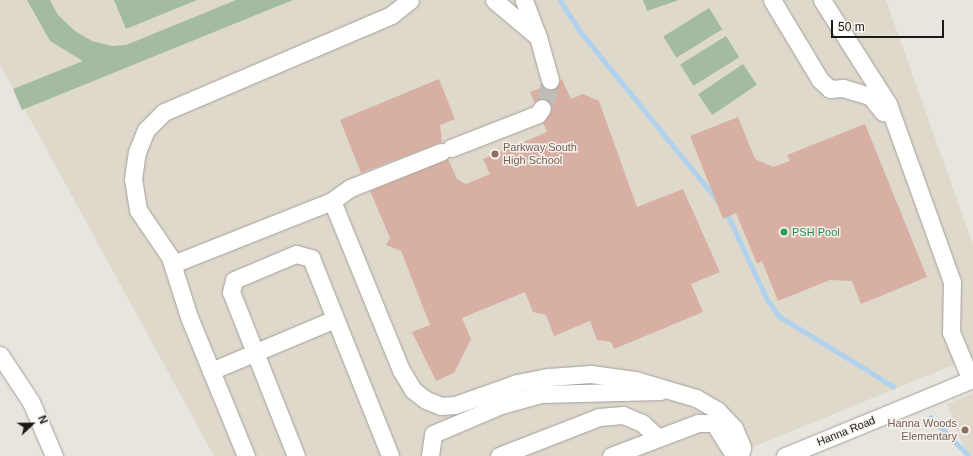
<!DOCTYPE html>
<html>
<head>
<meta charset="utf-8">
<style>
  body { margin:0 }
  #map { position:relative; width:973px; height:456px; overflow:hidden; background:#e8e5df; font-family:Helvetica,sans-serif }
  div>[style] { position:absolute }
  .built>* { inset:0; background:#dfd9cc }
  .green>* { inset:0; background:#a3bca1; transform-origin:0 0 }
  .stream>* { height:4.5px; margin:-2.25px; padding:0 2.25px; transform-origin:2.25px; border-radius:2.25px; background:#b1d2ed }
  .building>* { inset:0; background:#d8b0a3 }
  .minor-tunnel>* { height:17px; margin-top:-8.5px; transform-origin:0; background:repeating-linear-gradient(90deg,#bfbdb7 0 17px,transparent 0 25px) }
  .roads { filter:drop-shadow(0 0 1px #a3a09b) drop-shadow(0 0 1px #a3a09b) }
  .minor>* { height:17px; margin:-8.5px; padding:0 8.5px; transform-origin:8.5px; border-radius:8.5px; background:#fff }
  .dots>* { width:11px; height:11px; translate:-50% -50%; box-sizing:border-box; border:2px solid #f5f2ec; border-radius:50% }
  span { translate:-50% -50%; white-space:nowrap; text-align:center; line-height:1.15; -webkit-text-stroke:3px #f5f2ec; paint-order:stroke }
  .education-label { font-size:11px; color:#785e54 }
  .left { translate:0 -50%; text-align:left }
  .right { translate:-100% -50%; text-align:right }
  .leisure-label { font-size:11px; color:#27864d }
  .street-label { font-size:11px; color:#1c1b19 }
  .north { position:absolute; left:12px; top:404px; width:40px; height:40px; -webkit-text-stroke:3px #f5f2ec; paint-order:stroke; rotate:68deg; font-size:11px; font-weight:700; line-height:16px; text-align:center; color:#1c1b19 }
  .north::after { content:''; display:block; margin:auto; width:14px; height:18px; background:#1c1b19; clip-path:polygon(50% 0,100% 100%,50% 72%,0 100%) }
  .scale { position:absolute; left:831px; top:20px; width:113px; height:18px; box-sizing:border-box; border:2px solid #1c1b19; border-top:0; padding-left:5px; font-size:12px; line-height:14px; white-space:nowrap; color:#1c1b19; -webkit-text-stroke:3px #f5f2ec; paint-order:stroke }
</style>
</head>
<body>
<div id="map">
  <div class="built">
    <div style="clip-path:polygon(0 0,886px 0,973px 245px,973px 357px,731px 456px,214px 456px,0 64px)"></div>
    <div style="clip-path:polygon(973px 393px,973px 456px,967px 456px,947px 404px)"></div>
  </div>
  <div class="green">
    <div style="clip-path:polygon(27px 0,50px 0,58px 15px,75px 31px,92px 41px,112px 46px,126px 45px,236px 0,293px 0,22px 110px,13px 89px,83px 61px,50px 41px)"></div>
    <div style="clip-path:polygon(114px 0,197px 0,126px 29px)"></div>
    <div style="clip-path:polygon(643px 0,679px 0,647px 11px)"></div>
    <div style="left:709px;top:8px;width:25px;height:54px;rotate:58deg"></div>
    <div style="left:726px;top:36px;width:25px;height:54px;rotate:58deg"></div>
    <div style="left:743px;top:64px;width:25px;height:54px;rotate:56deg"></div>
  </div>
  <div class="stream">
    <div style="left:560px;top:0;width:37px;rotate:57deg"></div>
    <div style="left:580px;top:31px;width:219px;rotate:50.9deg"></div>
    <div style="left:726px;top:211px;width:97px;rotate:65deg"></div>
    <div style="left:767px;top:299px;width:21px;rotate:55deg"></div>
    <div style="left:779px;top:316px;width:134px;rotate:31.6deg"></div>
    <div style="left:931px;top:417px;width:54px;rotate:45.7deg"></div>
  </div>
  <div class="building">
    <div style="clip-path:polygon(439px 79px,455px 119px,440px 125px,442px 142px,361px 173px,340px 120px)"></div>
    <div style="clip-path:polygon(562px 79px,571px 99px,583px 94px,599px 101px,637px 207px,683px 189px,720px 272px,691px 284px,703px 312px,614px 349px,611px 342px,597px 340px,590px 321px,554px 336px,546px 315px,533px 312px,525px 292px,462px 318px,471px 339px,454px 373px,436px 381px,412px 332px,430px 325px,401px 251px,386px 245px,390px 238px,370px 191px,448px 159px,457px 179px,466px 184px,490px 174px,483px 159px,547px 132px,543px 122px,550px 113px,551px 104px,543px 98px,534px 102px,530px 92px,543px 87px,553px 89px)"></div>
    <div style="clip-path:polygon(738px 117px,755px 159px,773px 167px,790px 161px,787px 155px,865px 124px,927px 277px,861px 304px,852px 281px,830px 280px,778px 301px,762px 261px,757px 264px,736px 213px,723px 219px,690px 136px)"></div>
  </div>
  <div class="minor-tunnel">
    <div style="left:542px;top:108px;width:9px;rotate:-54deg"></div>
    <div style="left:547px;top:101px;width:21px;rotate:-82deg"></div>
  </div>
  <div class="roads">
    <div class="minor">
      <div style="left:494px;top:0;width:57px;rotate:40.1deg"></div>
      <div style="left:538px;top:37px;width:40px;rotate:-111deg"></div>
      <div style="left:772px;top:0;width:93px;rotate:59deg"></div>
      <div style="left:820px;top:80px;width:13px;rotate:42deg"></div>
      <div style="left:830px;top:89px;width:13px;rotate:-4deg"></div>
      <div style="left:843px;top:88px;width:28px;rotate:17deg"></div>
      <div style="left:870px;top:96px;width:21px;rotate:51deg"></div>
      <div style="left:822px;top:0;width:123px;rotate:57.6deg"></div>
      <div style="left:888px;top:104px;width:189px;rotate:70.2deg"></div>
      <div style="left:952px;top:282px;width:50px;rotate:91.1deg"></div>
      <div style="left:951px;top:332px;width:52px;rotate:67.4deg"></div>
      <div style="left:538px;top:37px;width:45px;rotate:74.4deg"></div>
      <div style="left:451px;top:148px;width:93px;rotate:-21.3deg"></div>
      <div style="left:538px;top:114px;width:7px;rotate:-56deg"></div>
      <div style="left:332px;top:201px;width:22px;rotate:-36deg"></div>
      <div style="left:350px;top:188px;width:98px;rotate:-21.6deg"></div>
      <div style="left:173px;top:264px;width:171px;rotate:-21.6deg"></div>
      <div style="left:332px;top:201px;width:183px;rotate:67.8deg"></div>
      <div style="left:401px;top:370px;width:23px;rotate:59deg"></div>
      <div style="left:413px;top:390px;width:16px;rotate:38deg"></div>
      <div style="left:426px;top:400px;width:16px;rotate:22deg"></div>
      <div style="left:441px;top:406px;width:14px;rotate:-4deg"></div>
      <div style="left:455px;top:405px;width:66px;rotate:-19.5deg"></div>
      <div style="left:517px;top:383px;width:33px;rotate:-11deg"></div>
      <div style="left:549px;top:377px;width:42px;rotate:-4.1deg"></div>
      <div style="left:591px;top:374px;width:44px;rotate:7.8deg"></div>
      <div style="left:635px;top:380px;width:64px;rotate:16.4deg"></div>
      <div style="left:696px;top:398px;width:24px;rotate:30deg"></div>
      <div style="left:717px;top:410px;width:25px;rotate:47deg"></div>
      <div style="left:734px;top:428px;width:21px;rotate:67deg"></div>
      <div style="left:742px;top:447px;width:9px;rotate:103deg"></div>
      <div style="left:0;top:355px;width:56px;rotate:56.6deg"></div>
      <div style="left:31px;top:402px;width:59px;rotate:66.9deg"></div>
      <div style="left:211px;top:371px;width:134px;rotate:-22.8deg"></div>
      <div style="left:246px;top:456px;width:150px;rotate:-112.3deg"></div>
      <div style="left:189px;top:317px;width:63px;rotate:-107.6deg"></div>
      <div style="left:170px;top:257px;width:57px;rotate:-124.2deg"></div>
      <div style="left:138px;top:210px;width:31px;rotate:-99deg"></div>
      <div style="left:133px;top:179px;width:27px;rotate:-82deg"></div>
      <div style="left:137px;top:152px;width:24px;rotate:-68deg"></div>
      <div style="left:146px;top:130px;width:25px;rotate:-45deg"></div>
      <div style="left:164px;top:112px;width:247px;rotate:-23.1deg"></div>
      <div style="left:391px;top:15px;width:24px;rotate:-38deg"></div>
      <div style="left:296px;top:456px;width:176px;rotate:-111.6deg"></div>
      <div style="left:231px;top:292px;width:12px;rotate:-76deg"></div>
      <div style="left:234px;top:280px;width:67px;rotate:-22.8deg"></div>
      <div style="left:296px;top:254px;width:16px;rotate:15deg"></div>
      <div style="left:311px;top:258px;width:213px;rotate:68.2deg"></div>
      <div style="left:430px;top:456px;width:22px;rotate:-82deg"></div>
      <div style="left:433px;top:434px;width:74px;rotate:-23.1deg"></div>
      <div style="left:501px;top:405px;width:41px;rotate:-15.4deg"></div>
      <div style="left:541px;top:394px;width:119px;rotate:-1.4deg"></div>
      <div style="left:499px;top:456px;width:107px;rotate:-21.3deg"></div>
      <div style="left:599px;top:417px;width:24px;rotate:-5deg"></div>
      <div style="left:623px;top:415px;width:21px;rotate:23deg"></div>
      <div style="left:642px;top:423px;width:21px;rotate:43deg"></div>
      <div style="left:611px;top:456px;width:93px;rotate:-20.8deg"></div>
      <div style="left:698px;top:423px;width:16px"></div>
      <div style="left:714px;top:423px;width:39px;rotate:58deg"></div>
      <div style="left:785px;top:456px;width:203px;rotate:-22.3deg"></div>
    </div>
  </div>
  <div class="dots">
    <div style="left:495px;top:154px;background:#8d6e63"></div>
    <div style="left:784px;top:232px;background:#2e9e5b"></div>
    <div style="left:965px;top:430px;background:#8d6e63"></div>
  </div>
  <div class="education-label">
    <span class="left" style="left:503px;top:154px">Parkway South<br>High School</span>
    <span class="right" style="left:957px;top:430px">Hanna Woods<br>Elementary</span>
  </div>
  <div class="leisure-label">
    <span class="left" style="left:792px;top:232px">PSH Pool</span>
  </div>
  <div class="street-label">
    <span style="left:846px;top:431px;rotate:-22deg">Hanna Road</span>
  </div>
  <div class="north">N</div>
  <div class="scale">50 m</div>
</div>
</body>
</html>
